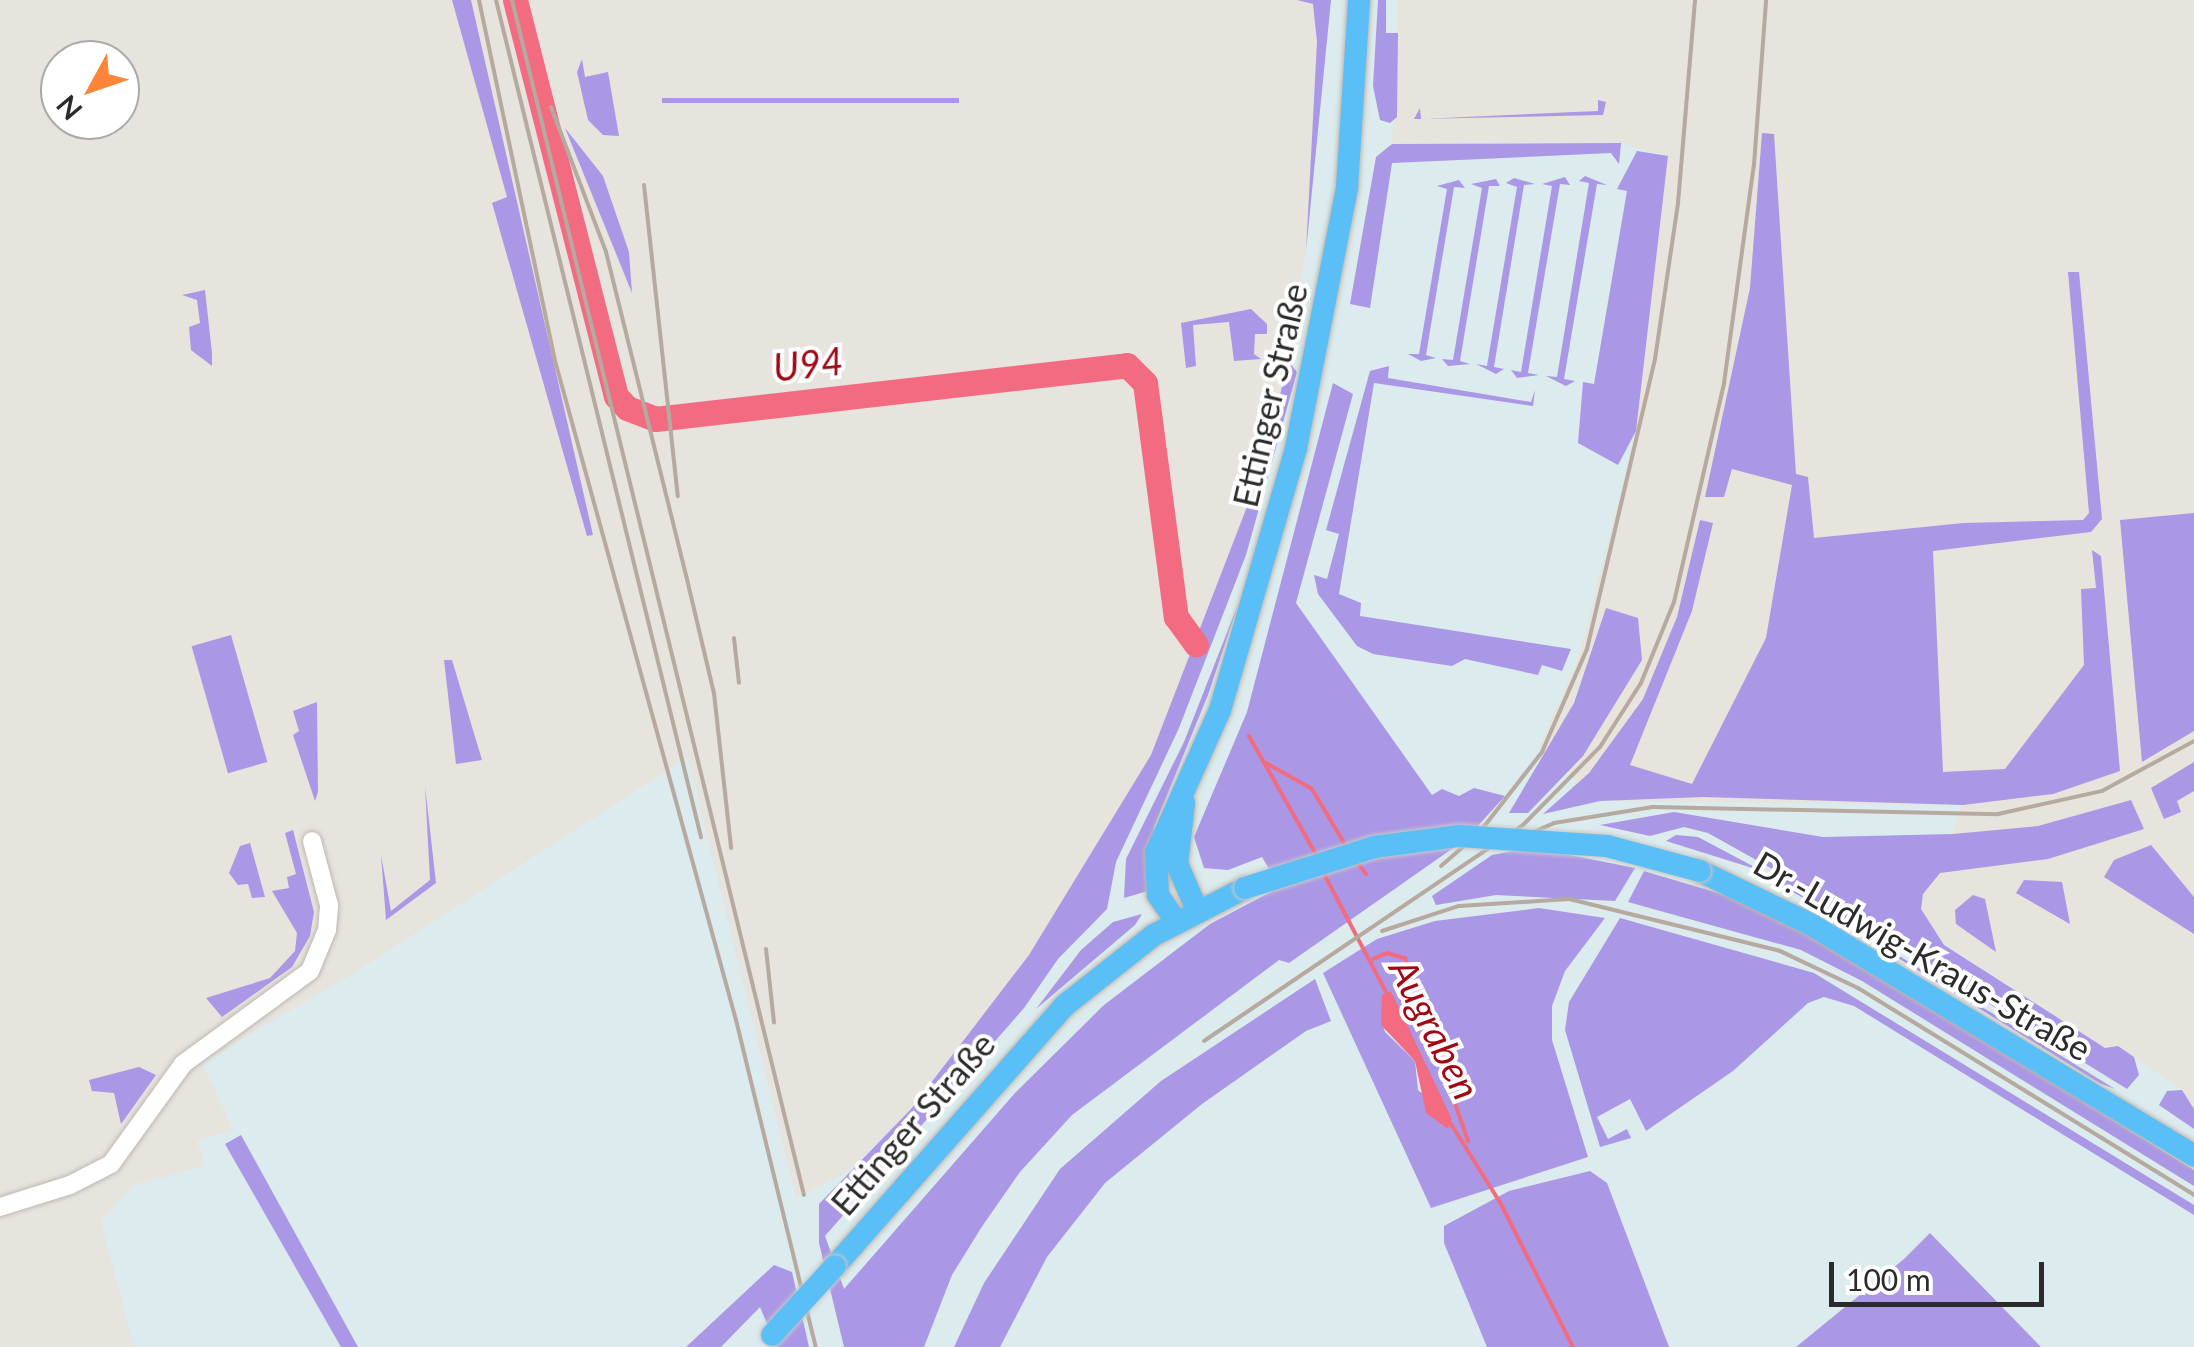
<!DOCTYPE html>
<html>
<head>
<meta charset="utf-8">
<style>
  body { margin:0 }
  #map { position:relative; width:2194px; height:1347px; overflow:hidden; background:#dcebed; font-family:Lato,sans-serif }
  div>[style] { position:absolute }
  .industrial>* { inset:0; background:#e6e4dd }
  .green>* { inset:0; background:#aa97e6; transform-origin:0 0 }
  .water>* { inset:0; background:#f36b80 }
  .stream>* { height:4px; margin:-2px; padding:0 2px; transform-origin:2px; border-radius:2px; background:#f36b80 }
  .river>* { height:25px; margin:-12.5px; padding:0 12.5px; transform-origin:12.5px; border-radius:12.5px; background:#f36b80 }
  .roads { filter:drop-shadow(0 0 2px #bfb6b1) drop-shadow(0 0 2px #bfb6b1) }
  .minor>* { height:18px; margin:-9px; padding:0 9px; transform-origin:9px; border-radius:9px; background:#fff }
  .major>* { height:22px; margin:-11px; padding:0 11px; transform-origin:11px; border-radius:11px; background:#59bff6 }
  .rail>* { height:4px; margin:-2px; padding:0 2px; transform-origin:2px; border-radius:2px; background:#b6a99f }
  .bridges { filter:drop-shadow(0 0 2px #c8c8c8) drop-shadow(0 0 2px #c8c8c8) }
  .major-bridge>* { height:22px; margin:-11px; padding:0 11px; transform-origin:11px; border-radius:11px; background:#59bff6 }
  span { translate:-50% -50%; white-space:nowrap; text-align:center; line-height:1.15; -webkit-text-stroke:8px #fff; paint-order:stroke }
  .street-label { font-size:35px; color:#2b2b2b }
  .water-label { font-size:38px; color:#a20814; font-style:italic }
  .north { position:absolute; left:40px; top:40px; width:100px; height:100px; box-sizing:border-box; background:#fff; border:2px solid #aaa; border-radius:50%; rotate:230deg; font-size:28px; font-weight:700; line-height:40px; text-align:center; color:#2b2b2b }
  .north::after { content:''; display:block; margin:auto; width:35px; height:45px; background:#ff8638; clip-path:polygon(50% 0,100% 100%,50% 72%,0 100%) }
  .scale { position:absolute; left:1829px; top:1262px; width:215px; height:45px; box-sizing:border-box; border:5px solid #2b2b2b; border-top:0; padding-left:12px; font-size:30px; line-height:35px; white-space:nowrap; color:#2b2b2b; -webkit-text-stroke:8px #fff; paint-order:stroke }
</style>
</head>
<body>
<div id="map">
  <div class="industrial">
    <div style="clip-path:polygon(evenodd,0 0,1331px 0,1306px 251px,1267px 455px,1151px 755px,1029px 955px,911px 1109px,847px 1172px,796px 1198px,688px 757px,354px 973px,202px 1063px,233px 1130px,197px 1141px,204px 1166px,133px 1185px,101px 1221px,133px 1347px,0 1347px,0 0,60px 60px,120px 60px,120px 120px,60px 120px,60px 60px)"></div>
    <div style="clip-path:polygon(1398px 0,2194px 0,2194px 1109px,2182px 1090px,2118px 1046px,2105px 1049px,1934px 936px,1921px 909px,1923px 894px,1940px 873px,1962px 805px,1600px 801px,1539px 747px,1578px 660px,1636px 431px,1668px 156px,1621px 143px,1392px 144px)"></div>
  </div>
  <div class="green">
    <div style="clip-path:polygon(452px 0,471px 0,593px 535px,587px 536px,492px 203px,507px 197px)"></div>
    <div style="clip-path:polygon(1297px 0,1331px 0,1306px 251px,1317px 42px,1313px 4px)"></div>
    <div style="clip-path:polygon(1378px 0,1386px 0,1386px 33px,1398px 33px,1397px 117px,1390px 123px,1380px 120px,1373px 86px)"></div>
    <div style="clip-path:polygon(582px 59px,585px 77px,608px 72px,619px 136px,603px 135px,588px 120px,577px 72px)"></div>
    <div style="left:959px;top:98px;width:5px;height:297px;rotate:90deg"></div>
    <div style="clip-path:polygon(1598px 100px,1606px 102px,1603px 115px,1414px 119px,1420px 108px,1421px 119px,1598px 111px)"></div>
    <div style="clip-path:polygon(565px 128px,603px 176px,629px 252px,632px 293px)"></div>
    <div style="clip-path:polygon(1762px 133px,1774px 134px,1796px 474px,1808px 477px,1814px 538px,1964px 523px,2083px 520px,2089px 513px,2068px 272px,2079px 272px,2102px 519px,2091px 532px,1933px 551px,1943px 772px,2005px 769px,2084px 665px,2081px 589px,2096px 588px,2092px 550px,2101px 556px,2120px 771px,2053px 794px,1963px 805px,1703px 797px,1600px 801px,1543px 814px,1589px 773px,1643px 699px,1677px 617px,1700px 520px,1713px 523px,1692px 611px,1630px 765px,1692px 784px,1766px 638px,1792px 485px,1732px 469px,1724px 497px,1705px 497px,1750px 288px)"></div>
    <div style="clip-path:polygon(1621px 143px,1619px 164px,1611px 153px,1392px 163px,1370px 308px,1350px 304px,1376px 157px,1392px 144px)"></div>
    <div style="clip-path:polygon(1637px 151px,1668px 156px,1636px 431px,1618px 465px,1578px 443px,1583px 382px,1594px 384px,1627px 191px,1617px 189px)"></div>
    <div style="clip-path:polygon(1585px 176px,1607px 185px,1597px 184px,1564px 379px,1575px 381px,1566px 386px,1546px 376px,1557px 377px,1589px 183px,1579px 181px)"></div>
    <div style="clip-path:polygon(1565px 177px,1570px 185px,1560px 184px,1528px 373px,1539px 375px,1517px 378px,1511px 370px,1521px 372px,1552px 186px,1542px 184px)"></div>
    <div style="clip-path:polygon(1514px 178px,1535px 184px,1524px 185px,1494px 367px,1504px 369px,1496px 374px,1476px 364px,1487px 366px,1517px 187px,1506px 183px)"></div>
    <div style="clip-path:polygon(1496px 179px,1500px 186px,1489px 186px,1460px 361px,1470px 364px,1448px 366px,1442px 359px,1453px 360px,1482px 188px,1471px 184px)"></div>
    <div style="clip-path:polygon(1459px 180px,1465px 188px,1454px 187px,1426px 355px,1436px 358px,1421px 361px,1408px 354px,1419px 354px,1447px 189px,1437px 186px)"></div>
    <div style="clip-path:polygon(205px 290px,212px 353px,212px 366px,191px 350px,189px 327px,200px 323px,197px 300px,182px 295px)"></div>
    <div style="clip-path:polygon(1251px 309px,1267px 324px,1267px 334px,1255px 334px,1254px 354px,1261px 359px,1234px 361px,1229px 322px,1193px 325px,1196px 366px,1186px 368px,1181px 323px)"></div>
    <div style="clip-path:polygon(1291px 345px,1289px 362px,1297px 372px,1246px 555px,1179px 728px,1116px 862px,1107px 909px,1058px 959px,1024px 1008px,825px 1236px,844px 1289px,1015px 1093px,1104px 1005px,1210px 924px,1280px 887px,1262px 857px,1228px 870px,1204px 868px,1194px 837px,1247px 712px,1333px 383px,1353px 394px,1296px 603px,1432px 795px,1442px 789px,1459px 796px,1474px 788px,1505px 796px,1466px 839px,1289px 963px,1279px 960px,1072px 1115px,1020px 1172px,981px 1228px,952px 1275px,924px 1347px,844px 1347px,819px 1243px,819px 1204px,911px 1109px,1029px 955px,1151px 755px,1267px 455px)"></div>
    <div style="clip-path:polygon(1389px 366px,1388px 378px,1531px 402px,1535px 390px,1533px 406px,1374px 383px,1339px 594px,1361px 603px,1360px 616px,1571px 649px,1562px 671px,1542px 665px,1538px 675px,1465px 659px,1452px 666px,1373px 654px,1357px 646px,1318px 594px,1314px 575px,1327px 579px,1339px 534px,1326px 530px,1370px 371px)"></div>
    <div style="clip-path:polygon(2194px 513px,2194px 731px,2142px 762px,2120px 520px)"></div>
    <div style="clip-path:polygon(1239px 602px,1208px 695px,1154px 827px,1148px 891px,1124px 898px,1126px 859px,1184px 742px)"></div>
    <div style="clip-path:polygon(1606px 608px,1638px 618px,1642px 660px,1583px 756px,1528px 813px,1509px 813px,1574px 703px)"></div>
    <div style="left:231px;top:635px;width:132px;height:41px;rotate:74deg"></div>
    <div style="clip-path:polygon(444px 660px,452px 660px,482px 760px,456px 764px)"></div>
    <div style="clip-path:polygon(317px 702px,318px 792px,315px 801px,293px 735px,299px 731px,293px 711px)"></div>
    <div style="clip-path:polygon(2194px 762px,2194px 791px,2177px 801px,2181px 812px,2164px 819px,2151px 788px)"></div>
    <div style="clip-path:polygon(425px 786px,436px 883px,386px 920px,381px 855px,391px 911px,430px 880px)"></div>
    <div style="clip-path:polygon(2131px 800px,2144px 829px,2048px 859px,1940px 873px,1923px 894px,1921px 909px,1944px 945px,2105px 1048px,2118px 1046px,2134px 1057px,2139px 1075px,2127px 1089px,1912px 956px,1774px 882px,1776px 871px,1708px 833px,1684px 827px,1650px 836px,1600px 825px,1674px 812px,1823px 837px,1953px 834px,2038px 826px)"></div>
    <div style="clip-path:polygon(293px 830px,314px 912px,310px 936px,292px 967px,222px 1017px,206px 998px,270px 978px,295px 951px,297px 933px,272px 891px,289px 888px,287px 877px,296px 874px,285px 833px)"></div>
    <div style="clip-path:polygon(1676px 835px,1698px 837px,1762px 871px,1666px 841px)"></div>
    <div style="clip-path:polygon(250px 843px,265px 897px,252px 898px,248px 884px,238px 885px,229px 873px,240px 846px)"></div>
    <div style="clip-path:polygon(2151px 845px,2194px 897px,2194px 934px,2104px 877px,2114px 860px)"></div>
    <div style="clip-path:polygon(1513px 851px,1555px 852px,1635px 868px,1615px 901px,1496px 895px,1436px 905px,1432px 896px,1492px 855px)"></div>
    <div style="clip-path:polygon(1644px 871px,1745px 901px,1831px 946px,2194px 1170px,2194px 1186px,1862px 981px,1801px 950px,1628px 902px)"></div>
    <div style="clip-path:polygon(2024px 880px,2062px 882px,2070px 924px,2016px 893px)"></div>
    <div style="clip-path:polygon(1973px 895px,1985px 899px,1996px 952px,1956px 924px,1955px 910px)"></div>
    <div style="clip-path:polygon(evenodd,1539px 908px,1605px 918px,1565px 971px,1552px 1006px,1552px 1040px,1588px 1157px,1431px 1208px,1323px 973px,1377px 939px,1435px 921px,1539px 908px,1391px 991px,1411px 1038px,1452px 1119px,1418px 1090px,1415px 1061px,1385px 1032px,1381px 1020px,1391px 991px)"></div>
    <div style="clip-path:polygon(1142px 914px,1135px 925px,1036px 1009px,1081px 950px,1113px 922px)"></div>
    <div style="clip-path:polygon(1620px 918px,1814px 973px,2194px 1205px,2194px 1215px,1854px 1006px,1824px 997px,1808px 1003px,1733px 1071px,1646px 1131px,1630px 1099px,1597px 1117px,1608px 1139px,1627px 1129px,1631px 1138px,1600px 1147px,1565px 1030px,1569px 1002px)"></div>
    <div style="clip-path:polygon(1877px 945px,1901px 957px,2115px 1089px,2099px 1083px)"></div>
    <div style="clip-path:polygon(1315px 979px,1331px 1021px,1306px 1031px,1202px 1104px,1105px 1183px,1047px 1257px,1000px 1347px,954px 1347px,984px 1283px,1060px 1169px,1161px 1081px)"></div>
    <div style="clip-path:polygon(139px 1067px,156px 1075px,121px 1124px,114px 1093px,92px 1091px,89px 1080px)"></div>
    <div style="clip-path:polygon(2182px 1090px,2194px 1109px,2194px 1129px,2159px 1105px,2167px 1091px)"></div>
    <div style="clip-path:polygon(241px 1135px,358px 1347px,341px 1347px,225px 1144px)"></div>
    <div style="clip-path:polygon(1590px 1171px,1607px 1183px,1669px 1347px,1487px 1347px,1444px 1243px,1444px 1226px,1509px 1191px)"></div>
    <div style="clip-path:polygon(1930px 1233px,2041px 1347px,1796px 1347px,1904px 1259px)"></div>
    <div style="clip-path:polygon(774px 1265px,792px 1272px,809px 1347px,777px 1347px,760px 1307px,721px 1347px,686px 1347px)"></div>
  </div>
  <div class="water">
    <div style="clip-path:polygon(1391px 991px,1452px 1119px,1448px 1129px,1426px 1113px,1415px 1061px,1381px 1025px,1382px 995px)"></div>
  </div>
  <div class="stream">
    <div style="left:1185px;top:633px;width:16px;rotate:47deg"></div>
    <div style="left:1249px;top:736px;width:138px;rotate:60.5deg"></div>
    <div style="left:1266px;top:763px;width:53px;rotate:29.5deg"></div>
    <div style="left:1312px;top:789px;width:66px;rotate:59.2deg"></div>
    <div style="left:1357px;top:862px;width:15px;rotate:53deg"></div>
    <div style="left:1324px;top:874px;width:136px;rotate:62.3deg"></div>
    <div style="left:1373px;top:959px;width:15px;rotate:-23deg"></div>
    <div style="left:1387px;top:953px;width:19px;rotate:16deg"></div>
    <div style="left:1405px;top:958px;width:194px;rotate:71deg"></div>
    <div style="left:1451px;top:1124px;width:94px;rotate:58deg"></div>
    <div style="left:1501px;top:1204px;width:160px;rotate:63.3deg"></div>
  </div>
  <div class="river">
    <div style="left:515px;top:0;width:409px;rotate:75.7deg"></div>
    <div style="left:616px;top:396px;width:16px;rotate:47deg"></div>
    <div style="left:627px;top:408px;width:30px;rotate:21deg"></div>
    <div style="left:655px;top:419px;width:475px;rotate:-6.5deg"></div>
    <div style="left:1127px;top:365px;width:25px;rotate:45deg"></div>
    <div style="left:1145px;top:383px;width:236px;rotate:82.5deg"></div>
    <div style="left:1176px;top:617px;width:34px;rotate:54deg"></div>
  </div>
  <div class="roads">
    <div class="minor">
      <div style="left:0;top:1207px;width:73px;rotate:-17.4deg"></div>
      <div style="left:70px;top:1185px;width:46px;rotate:-27.1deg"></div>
      <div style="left:111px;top:1164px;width:123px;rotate:-54.2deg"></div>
      <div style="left:183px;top:1064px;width:157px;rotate:-36.2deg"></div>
      <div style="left:310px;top:971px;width:44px;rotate:-67.5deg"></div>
      <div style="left:327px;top:930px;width:25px;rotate:-85deg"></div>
      <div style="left:329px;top:905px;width:66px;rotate:-104.9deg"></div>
    </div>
    <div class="major">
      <div style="left:1184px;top:803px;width:61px;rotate:96.5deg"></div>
      <div style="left:1177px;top:864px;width:50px;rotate:66.5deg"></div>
      <div style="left:1700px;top:871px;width:124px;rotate:25.7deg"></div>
      <div style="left:1812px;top:925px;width:446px;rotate:31.1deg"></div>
      <div style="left:1176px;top:921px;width:32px;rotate:-125deg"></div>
      <div style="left:1158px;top:895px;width:42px;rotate:-92.7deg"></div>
      <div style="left:1156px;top:853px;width:157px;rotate:-65.9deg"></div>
      <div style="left:1220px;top:710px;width:273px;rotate:-73.8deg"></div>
      <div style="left:1296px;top:448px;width:266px;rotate:-78.9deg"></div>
      <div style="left:1347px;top:187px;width:187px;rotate:-86.3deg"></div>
      <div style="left:835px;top:1266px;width:346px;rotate:-48.6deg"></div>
      <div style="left:1064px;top:1006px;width:115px;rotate:-38.3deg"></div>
      <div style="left:1154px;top:935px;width:102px;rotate:-27.3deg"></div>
    </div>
  </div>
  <div class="rail">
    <div style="left:479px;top:0;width:365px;rotate:78.1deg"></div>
    <div style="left:554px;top:357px;width:688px;rotate:74.65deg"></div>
    <div style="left:736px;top:1020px;width:337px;rotate:76.3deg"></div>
    <div style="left:496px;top:0;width:862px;rotate:76.24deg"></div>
    <div style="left:512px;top:0;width:1230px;rotate:76.27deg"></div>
    <div style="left:551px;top:107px;width:155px;rotate:69.2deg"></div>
    <div style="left:606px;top:252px;width:333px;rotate:76.1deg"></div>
    <div style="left:686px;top:575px;width:121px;rotate:76.7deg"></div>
    <div style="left:714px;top:693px;width:156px;rotate:83.7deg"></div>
    <div style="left:644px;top:185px;width:313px;rotate:83.8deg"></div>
    <div style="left:734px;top:638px;width:45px;rotate:83.7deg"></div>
    <div style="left:1519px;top:838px;width:38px;rotate:-23deg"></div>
    <div style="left:1554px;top:823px;width:100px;rotate:-9.2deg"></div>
    <div style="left:1653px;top:807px;width:345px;rotate:1.2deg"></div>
    <div style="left:1998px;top:814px;width:107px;rotate:-12.5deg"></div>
    <div style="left:2102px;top:791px;width:105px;rotate:-28.5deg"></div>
    <div style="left:1441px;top:866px;width:50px;rotate:-41deg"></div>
    <div style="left:1479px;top:833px;width:103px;rotate:-52.1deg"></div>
    <div style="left:1542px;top:752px;width:112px;rotate:-66.4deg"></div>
    <div style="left:1587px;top:649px;width:298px;rotate:-76.8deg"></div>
    <div style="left:1655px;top:359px;width:158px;rotate:-81.6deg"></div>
    <div style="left:1678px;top:203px;width:204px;rotate:-85.2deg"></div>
    <div style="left:1382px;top:931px;width:81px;rotate:-18deg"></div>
    <div style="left:1459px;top:906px;width:110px;rotate:-3.6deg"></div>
    <div style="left:1569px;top:899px;width:217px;rotate:13.8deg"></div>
    <div style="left:1780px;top:951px;width:86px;rotate:25.4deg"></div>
    <div style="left:1858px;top:988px;width:395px;rotate:31.6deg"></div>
    <div style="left:766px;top:949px;width:74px;rotate:83.8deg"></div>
    <div style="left:1204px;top:1041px;width:385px;rotate:-34.1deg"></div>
    <div style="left:1523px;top:825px;width:110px;rotate:-45.4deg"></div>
    <div style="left:1600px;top:747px;width:76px;rotate:-57.4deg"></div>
    <div style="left:1641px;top:683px;width:87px;rotate:-67.8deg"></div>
    <div style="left:1674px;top:602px;width:225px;rotate:-77.1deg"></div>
    <div style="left:1724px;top:383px;width:220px;rotate:-82.2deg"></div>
    <div style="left:1754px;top:165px;width:165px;rotate:-85.8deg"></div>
  </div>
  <div class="bridges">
    <div class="major-bridge">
      <div style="left:1245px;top:888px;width:135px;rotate:-17.6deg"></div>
      <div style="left:1374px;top:847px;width:86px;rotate:-7.4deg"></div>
      <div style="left:1459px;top:836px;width:148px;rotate:3.9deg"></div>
      <div style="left:1607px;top:846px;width:96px;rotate:15deg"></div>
      <div style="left:772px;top:1335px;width:93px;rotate:-47.6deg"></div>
    </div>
  </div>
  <div class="street-label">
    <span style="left:1269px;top:395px;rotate:-77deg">Ettinger Straße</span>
    <span style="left:1923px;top:955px;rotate:30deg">Dr.-Ludwig-Kraus-Straße</span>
    <span style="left:912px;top:1123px;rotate:-49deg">Ettinger Straße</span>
  </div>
  <div class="water-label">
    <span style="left:808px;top:364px;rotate:-6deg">U94</span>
    <span style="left:1435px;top:1029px;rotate:63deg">Augraben</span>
  </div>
  <div class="north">N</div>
  <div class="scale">100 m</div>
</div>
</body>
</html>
